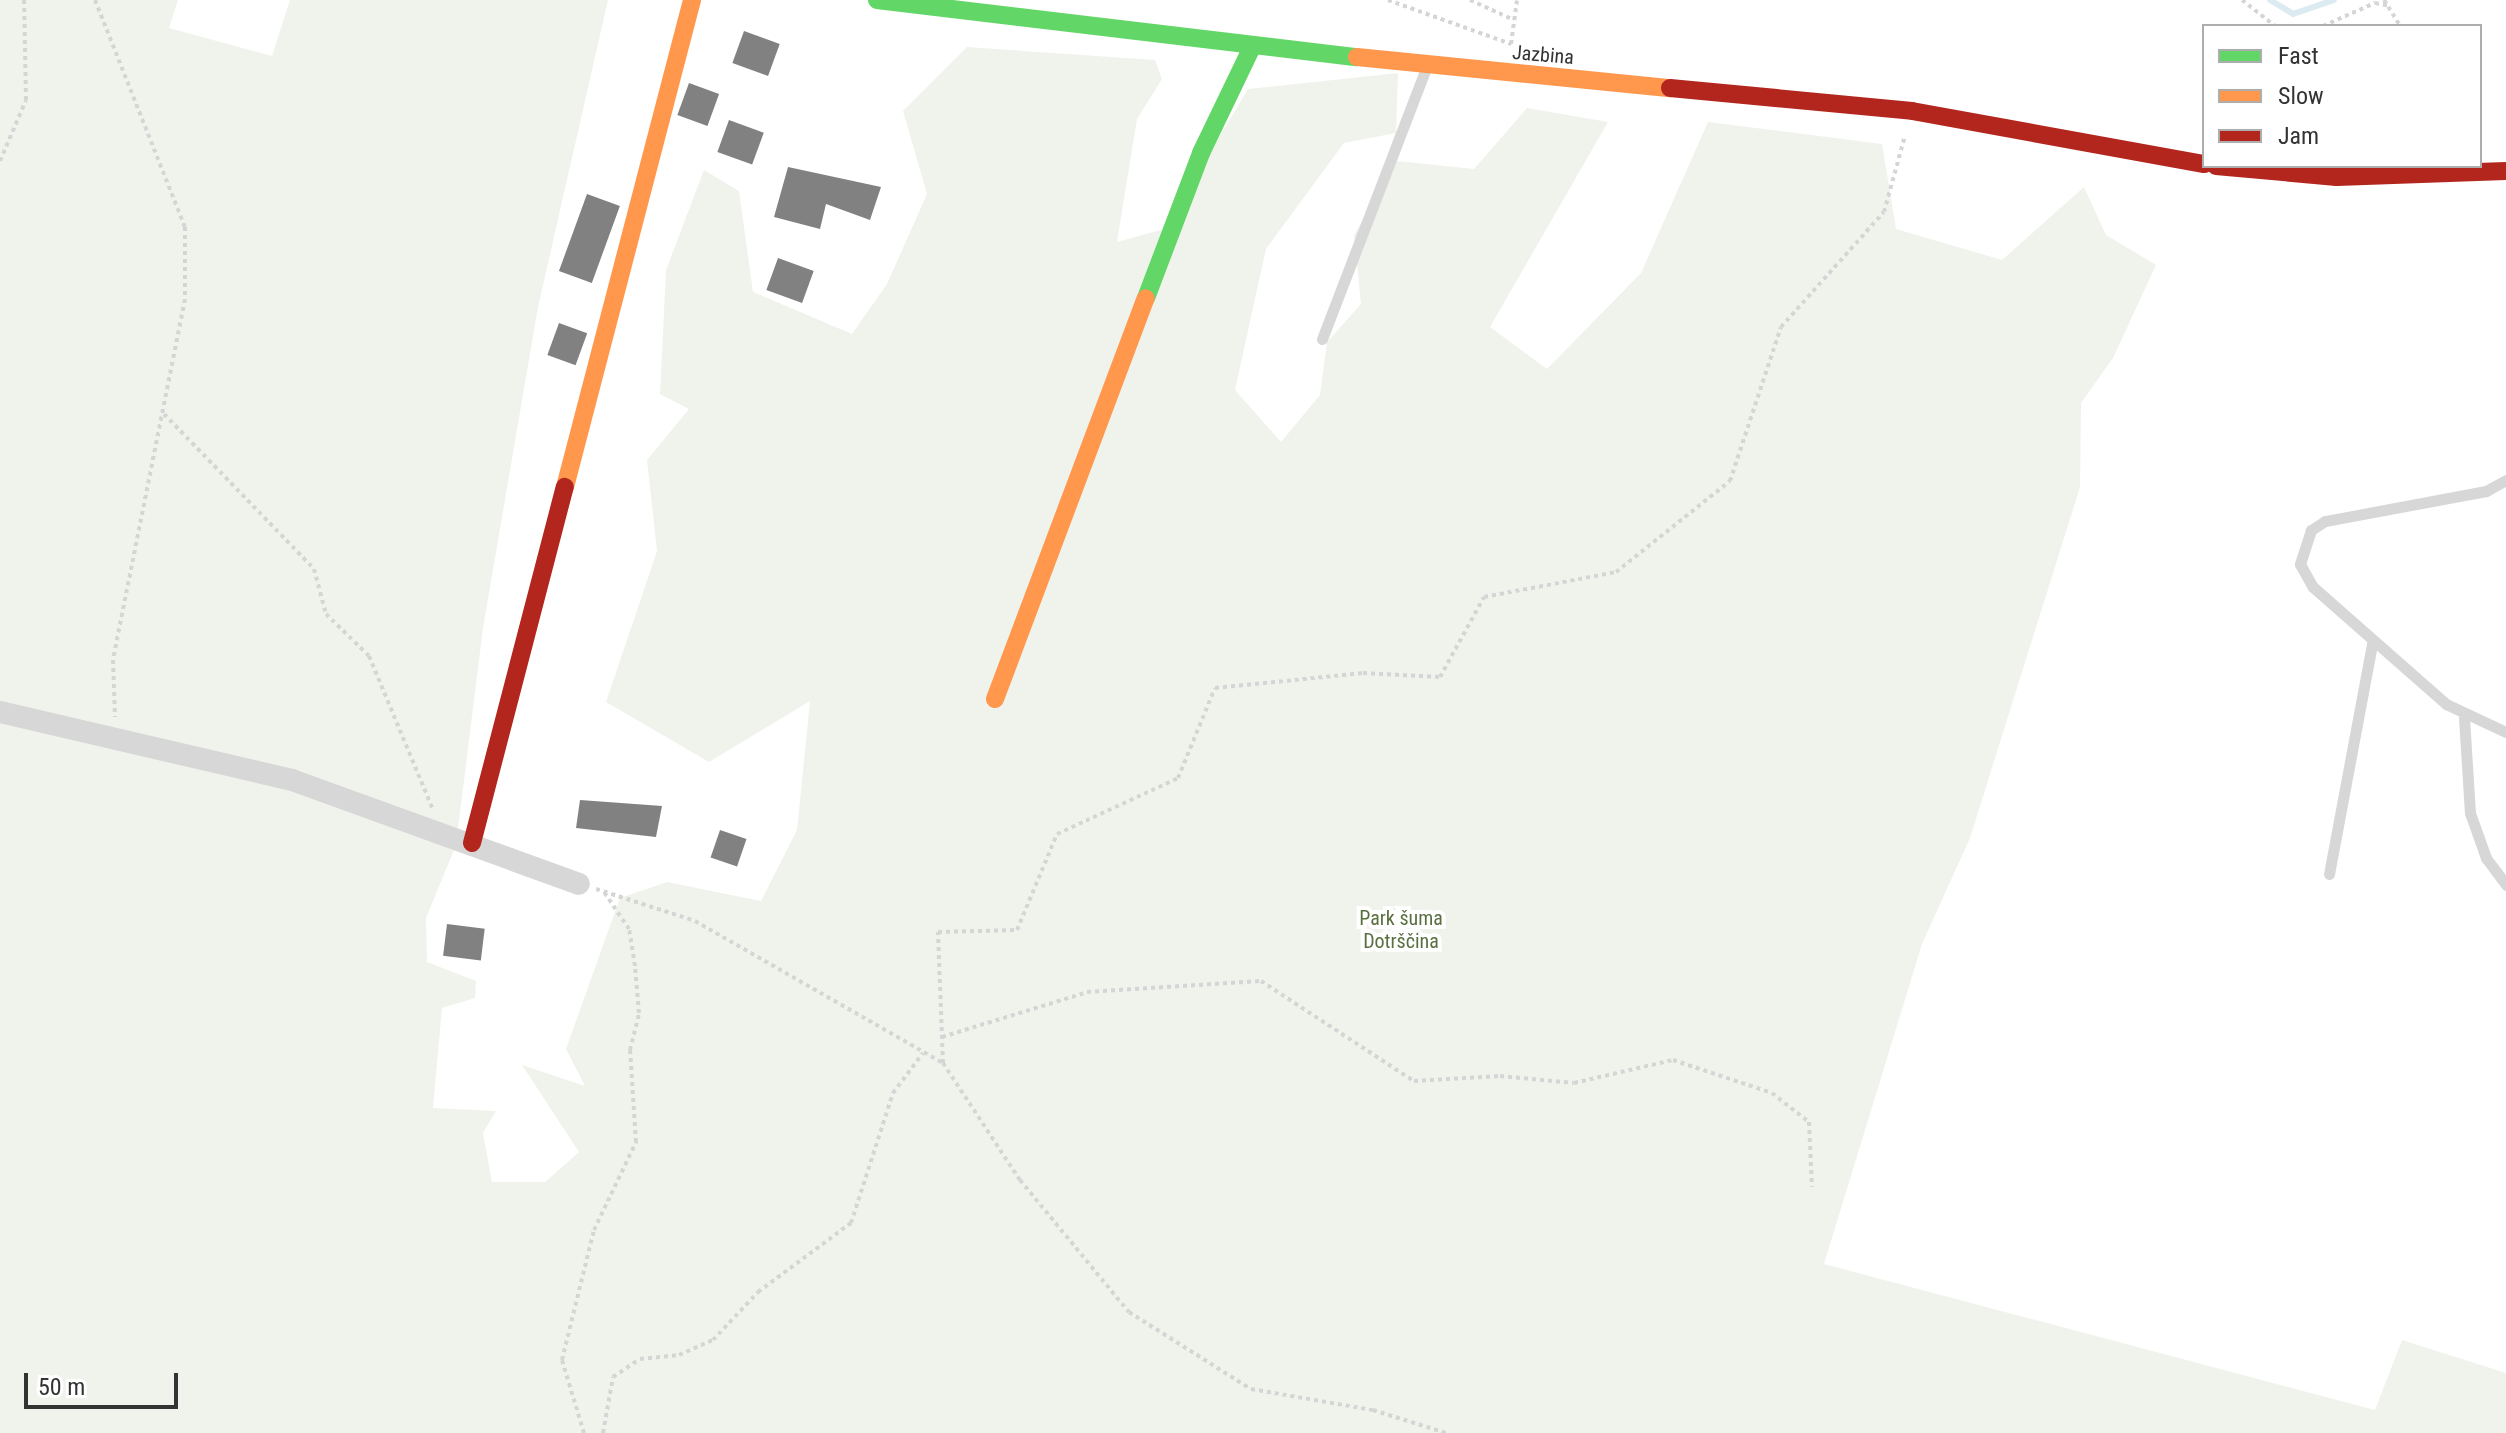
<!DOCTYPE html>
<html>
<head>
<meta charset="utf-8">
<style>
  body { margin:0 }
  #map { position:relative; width:2506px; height:1433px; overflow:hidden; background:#fff; font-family:"Roboto Condensed",sans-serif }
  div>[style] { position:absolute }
  .green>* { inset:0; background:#f0f3ec }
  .stream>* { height:6px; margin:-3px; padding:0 3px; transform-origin:3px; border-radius:3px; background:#dbebf1 }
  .building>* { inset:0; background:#818181; transform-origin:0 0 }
  .path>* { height:4px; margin-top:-2px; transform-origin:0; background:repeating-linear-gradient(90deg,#d5d5d5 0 4px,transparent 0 8px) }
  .lane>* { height:11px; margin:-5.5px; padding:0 5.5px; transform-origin:5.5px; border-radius:5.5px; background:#d7d7d7 }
  .street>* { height:22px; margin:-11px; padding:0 11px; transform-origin:11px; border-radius:11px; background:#d7d7d7 }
  .fast>* { height:18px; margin:-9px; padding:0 9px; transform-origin:9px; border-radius:9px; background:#63d668 }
  .slow>* { height:18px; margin:-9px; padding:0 9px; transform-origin:9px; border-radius:9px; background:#ff974d }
  .jam>* { height:18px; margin:-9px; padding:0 9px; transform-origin:9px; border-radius:9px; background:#b3261e }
  span { translate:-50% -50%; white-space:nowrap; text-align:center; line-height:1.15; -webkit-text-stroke:8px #fff; paint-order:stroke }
  .street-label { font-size:20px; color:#333 }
  .park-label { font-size:20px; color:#5a6f40 }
  .legend { position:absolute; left:2202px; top:24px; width:280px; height:144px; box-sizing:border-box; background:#fff; border:2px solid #adadad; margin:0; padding:10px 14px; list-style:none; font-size:24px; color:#333 }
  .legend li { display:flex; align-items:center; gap:16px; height:40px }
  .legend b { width:40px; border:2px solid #adadad }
  .scale { position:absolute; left:24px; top:1373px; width:154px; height:36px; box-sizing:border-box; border:4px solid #333; border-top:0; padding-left:10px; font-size:24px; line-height:28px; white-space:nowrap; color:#333; -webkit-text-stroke:6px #fff; paint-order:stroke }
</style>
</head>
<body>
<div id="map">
  <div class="green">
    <div style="clip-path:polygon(0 0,178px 0,169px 28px,272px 56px,290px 0,608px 0,538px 307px,483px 628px,456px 845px,426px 918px,427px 962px,476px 981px,475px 998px,442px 1008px,433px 1108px,496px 1111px,483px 1133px,492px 1182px,545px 1182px,579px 1152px,522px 1065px,585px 1086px,566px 1049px,620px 898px,667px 882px,761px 901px,797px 830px,810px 701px,709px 762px,606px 702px,657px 551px,647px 460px,689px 409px,660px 394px,666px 270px,704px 170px,739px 191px,753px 292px,852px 334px,887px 284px,927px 194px,903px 111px,967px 47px,1155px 60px,1162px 79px,1137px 119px,1117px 242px,1164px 229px,1248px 89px,1398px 73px,1396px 133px,1344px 143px,1266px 249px,1235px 390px,1281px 442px,1320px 395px,1327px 342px,1361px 304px,1354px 235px,1397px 161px,1474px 169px,1527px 108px,1608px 122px,1490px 327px,1547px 369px,1641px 273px,1708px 122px,1882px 144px,1896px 229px,2002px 260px,2084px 187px,2106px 235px,2156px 265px,2113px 358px,2081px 403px,2080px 487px,1970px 838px,1922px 944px,1824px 1264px,2375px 1410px,2402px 1340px,2506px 1373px,2506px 1433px,0 1433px)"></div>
  </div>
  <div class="stream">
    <div style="left:2270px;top:0;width:27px;rotate:31deg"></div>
    <div style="left:2293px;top:14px;width:43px;rotate:-18.9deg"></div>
  </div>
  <div class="building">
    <div style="left:744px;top:31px;width:38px;height:34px;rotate:20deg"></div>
    <div style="left:689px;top:83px;width:32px;height:34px;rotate:20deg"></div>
    <div style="left:729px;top:120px;width:37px;height:34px;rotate:20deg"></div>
    <div style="clip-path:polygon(788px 167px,881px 187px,870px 220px,826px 204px,820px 229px,774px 217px)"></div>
    <div style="left:587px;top:194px;width:35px;height:82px;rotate:20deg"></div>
    <div style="left:778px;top:258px;width:38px;height:34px;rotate:20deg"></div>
    <div style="left:559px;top:323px;width:30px;height:34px;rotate:20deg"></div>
    <div style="clip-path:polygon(580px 800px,662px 806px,656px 837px,576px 828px)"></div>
    <div style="left:720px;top:830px;width:28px;height:29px;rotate:19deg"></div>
    <div style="left:447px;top:924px;width:38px;height:32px;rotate:7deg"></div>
  </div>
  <div class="path">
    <div style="left:95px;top:0;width:244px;rotate:68.4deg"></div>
    <div style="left:185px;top:227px;width:72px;rotate:90deg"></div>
    <div style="left:185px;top:299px;width:368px;rotate:101.3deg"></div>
    <div style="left:113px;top:660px;width:57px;rotate:88deg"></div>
    <div style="left:1388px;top:0;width:131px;rotate:19.7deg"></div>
    <div style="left:1470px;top:0;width:48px;rotate:24.4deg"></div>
    <div style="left:2242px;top:0;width:42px;rotate:38.2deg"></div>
    <div style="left:2384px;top:0;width:31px;rotate:58deg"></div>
    <div style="left:2323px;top:26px;width:57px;rotate:-23.9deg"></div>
    <div style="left:2375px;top:3px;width:15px;rotate:11deg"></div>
    <div style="left:1511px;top:44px;width:44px;rotate:-82.2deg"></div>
    <div style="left:0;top:161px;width:66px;rotate:-66.9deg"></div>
    <div style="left:26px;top:100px;width:100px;rotate:-91.1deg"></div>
    <div style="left:164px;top:414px;width:216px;rotate:45.9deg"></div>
    <div style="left:314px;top:569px;width:47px;rotate:75.1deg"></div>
    <div style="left:326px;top:614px;width:60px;rotate:44.3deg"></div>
    <div style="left:369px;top:656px;width:167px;rotate:67.4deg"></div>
    <div style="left:596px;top:889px;width:104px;rotate:17.9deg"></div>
    <div style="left:695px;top:921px;width:286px;rotate:29.8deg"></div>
    <div style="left:943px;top:1063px;width:131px;rotate:-92.2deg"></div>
    <div style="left:938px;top:932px;width:79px;rotate:-1.5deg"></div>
    <div style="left:1017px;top:930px;width:104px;rotate:-67.4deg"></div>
    <div style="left:1057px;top:834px;width:133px;rotate:-24.8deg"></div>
    <div style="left:1178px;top:778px;width:97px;rotate:-67.7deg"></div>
    <div style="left:1215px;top:688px;width:149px;rotate:-5.8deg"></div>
    <div style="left:1363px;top:673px;width:77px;rotate:3deg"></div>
    <div style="left:1440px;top:677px;width:91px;rotate:-61.2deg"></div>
    <div style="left:1484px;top:597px;width:134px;rotate:-10.7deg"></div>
    <div style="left:1616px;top:572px;width:146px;rotate:-38.6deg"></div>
    <div style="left:1730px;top:481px;width:162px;rotate:-71.7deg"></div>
    <div style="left:1781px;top:327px;width:154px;rotate:-48.2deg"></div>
    <div style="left:1884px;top:212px;width:79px;rotate:-74.6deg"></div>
    <div style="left:942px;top:1037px;width:152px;rotate:-17.2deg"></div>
    <div style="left:1087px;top:992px;width:174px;rotate:-3.6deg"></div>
    <div style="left:1261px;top:981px;width:183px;rotate:33.2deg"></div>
    <div style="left:1414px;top:1081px;width:86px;rotate:-3.3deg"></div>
    <div style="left:1500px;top:1076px;width:74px;rotate:5.4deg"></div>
    <div style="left:1574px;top:1083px;width:102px;rotate:-13.1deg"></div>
    <div style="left:1673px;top:1060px;width:104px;rotate:18.4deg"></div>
    <div style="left:1772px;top:1093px;width:47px;rotate:38.1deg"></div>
    <div style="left:1809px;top:1122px;width:65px;rotate:87.4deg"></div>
    <div style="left:943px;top:1063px;width:140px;rotate:56.7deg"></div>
    <div style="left:1020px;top:1180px;width:171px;rotate:50.5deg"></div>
    <div style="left:1129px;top:1312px;width:144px;rotate:32.3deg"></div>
    <div style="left:1251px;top:1389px;width:124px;rotate:9.8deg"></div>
    <div style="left:1373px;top:1410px;width:77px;rotate:17.5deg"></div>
    <div style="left:584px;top:1433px;width:76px;rotate:-106.8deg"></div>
    <div style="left:562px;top:1360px;width:134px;rotate:-76.2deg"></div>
    <div style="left:594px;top:1230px;width:98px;rotate:-64.5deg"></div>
    <div style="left:636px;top:1142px;width:92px;rotate:-93.7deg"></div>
    <div style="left:630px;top:1050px;width:38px;rotate:-76deg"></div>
    <div style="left:639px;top:1013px;width:47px;rotate:-94.9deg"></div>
    <div style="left:635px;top:966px;width:37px;rotate:-99deg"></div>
    <div style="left:629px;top:929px;width:45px;rotate:-124deg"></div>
    <div style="left:603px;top:1433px;width:57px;rotate:-79.9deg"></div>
    <div style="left:613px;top:1377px;width:32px;rotate:-34deg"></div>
    <div style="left:640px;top:1359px;width:39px;rotate:-6deg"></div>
    <div style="left:679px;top:1355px;width:37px;rotate:-24deg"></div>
    <div style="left:713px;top:1340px;width:66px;rotate:-46.8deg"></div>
    <div style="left:758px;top:1292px;width:116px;rotate:-36.6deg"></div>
    <div style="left:851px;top:1223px;width:137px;rotate:-72.1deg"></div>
    <div style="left:893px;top:1093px;width:50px;rotate:-53.1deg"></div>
  </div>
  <div class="lane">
    <div style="left:1322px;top:339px;width:292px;rotate:-69deg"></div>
    <div style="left:2506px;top:480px;width:23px;rotate:151deg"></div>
    <div style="left:2486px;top:491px;width:164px;rotate:169.4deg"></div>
    <div style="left:2325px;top:521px;width:17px;rotate:147deg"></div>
    <div style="left:2311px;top:530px;width:36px;rotate:108deg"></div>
    <div style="left:2300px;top:564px;width:26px;rotate:61deg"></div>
    <div style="left:2313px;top:587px;width:177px;rotate:41.3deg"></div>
    <div style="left:2446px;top:704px;width:66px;rotate:25deg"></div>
    <div style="left:2464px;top:718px;width:95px;rotate:86.4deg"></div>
    <div style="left:2470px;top:813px;width:48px;rotate:70.4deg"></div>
    <div style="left:2486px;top:858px;width:34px;rotate:53deg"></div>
    <div style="left:2329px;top:874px;width:238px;rotate:-79.4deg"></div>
  </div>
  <div class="street">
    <div style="left:0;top:712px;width:300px;rotate:13.1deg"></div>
    <div style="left:292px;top:780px;width:305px;rotate:19.9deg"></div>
  </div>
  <div class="fast">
    <div style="left:877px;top:0;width:483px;rotate:6.8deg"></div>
    <div style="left:1146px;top:298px;width:155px;rotate:-69.2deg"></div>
    <div style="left:1201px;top:153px;width:118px;rotate:-64.3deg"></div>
  </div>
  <div class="slow">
    <div style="left:1357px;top:57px;width:315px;rotate:5.7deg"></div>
    <div style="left:565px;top:487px;width:503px;rotate:-75.38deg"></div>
    <div style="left:995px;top:699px;width:428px;rotate:-69.4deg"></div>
  </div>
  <div class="jam">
    <div style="left:1670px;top:88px;width:243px;rotate:5.4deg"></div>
    <div style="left:1912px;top:111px;width:297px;rotate:10.3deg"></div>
    <div style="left:2216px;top:166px;width:121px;rotate:5.2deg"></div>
    <div style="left:2337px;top:177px;width:169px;rotate:-2deg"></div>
    <div style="left:472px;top:843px;width:368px;rotate:-75.4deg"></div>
  </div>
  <div class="street-label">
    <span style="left:1543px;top:55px;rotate:5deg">Jazbina</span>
  </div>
  <div class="park-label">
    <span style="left:1401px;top:930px">Park šuma<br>Dotrščina</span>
  </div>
  <ul class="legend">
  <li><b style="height:10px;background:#63d668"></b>Fast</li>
  <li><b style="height:10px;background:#ff974d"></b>Slow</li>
  <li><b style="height:10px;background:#b3261e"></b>Jam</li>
  </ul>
  <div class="scale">50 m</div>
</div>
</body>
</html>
